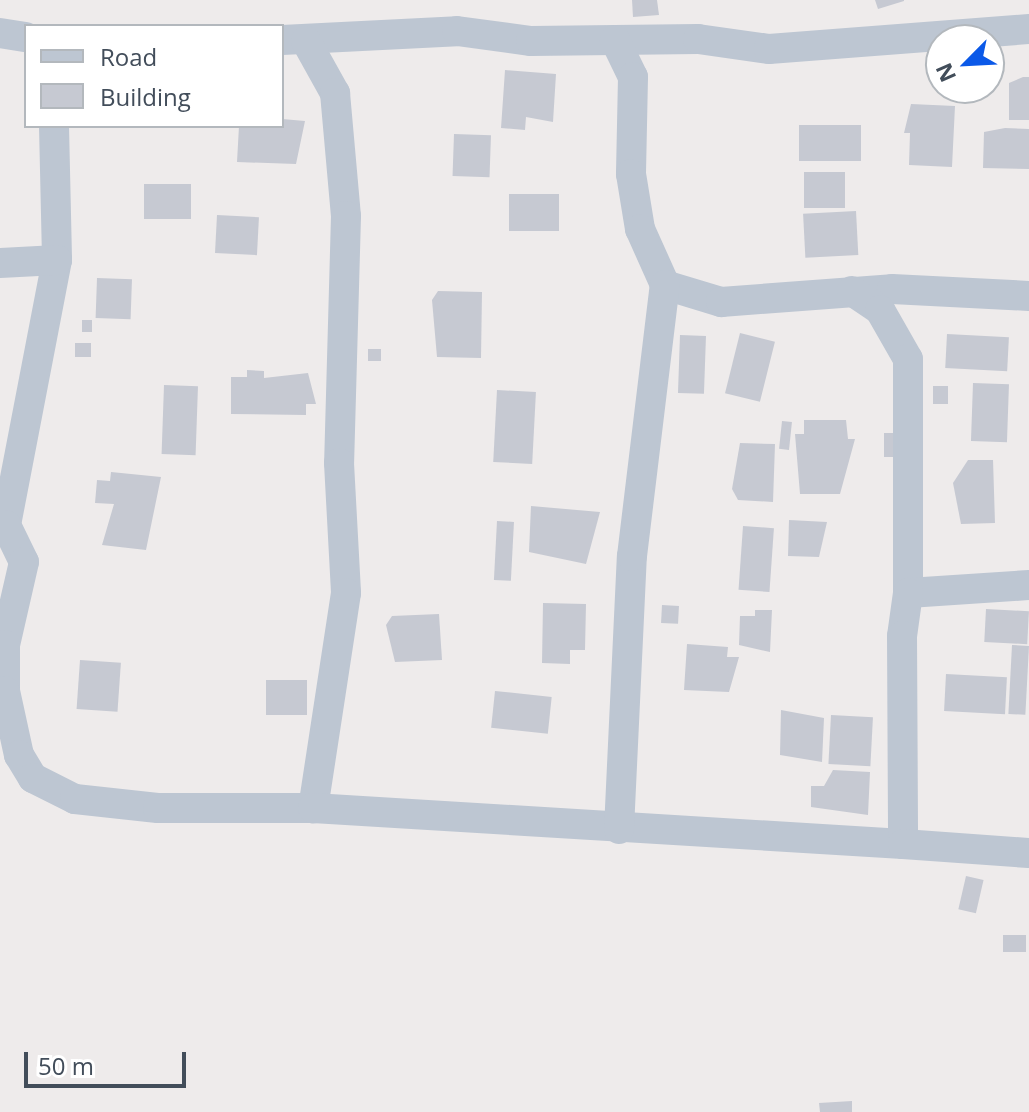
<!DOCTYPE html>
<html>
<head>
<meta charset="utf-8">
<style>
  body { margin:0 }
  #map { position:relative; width:1029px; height:1112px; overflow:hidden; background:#eeebeb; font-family:"Open Sans",sans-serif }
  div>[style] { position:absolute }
  .building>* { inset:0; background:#c6c9d2; transform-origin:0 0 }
  .minor>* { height:30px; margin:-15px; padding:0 15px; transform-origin:15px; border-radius:15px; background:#bdc6d2 }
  span { translate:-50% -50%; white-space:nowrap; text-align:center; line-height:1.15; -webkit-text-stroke:8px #fff; paint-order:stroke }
  .legend { position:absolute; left:24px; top:24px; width:260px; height:104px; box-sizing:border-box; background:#fff; border:2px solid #b3b8bd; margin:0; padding:10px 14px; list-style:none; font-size:24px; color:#424d5a }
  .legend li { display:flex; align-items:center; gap:16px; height:40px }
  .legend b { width:40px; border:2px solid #b3b8bd }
  .north { position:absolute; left:925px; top:24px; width:80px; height:80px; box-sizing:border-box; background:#fff; border:2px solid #b3b8bd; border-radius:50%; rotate:246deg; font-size:22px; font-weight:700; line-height:32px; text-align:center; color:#424d5a }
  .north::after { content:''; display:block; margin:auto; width:28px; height:36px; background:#0b59e8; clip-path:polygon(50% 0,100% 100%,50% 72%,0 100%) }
  .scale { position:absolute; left:24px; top:1052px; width:162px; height:36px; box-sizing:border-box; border:4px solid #424d5a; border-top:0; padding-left:10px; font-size:24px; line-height:28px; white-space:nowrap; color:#424d5a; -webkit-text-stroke:6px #fff; paint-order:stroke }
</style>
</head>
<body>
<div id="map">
  <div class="building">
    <div style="clip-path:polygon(632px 0,657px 0,659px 15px,633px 17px)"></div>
    <div style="clip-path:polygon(875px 0,904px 0,904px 1px,878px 9px)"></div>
    <div style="clip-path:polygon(505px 70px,556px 74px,553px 122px,526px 117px,525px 130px,501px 128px)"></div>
    <div style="clip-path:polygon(1023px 77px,1029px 77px,1029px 120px,1009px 120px,1009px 83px)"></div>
    <div style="clip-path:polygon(911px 104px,955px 106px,952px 167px,909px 165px,910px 133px,904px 133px)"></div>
    <div style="clip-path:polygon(282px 119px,305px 121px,296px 164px,237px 162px,239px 126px,282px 126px)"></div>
    <div style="left:861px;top:125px;width:36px;height:62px;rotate:90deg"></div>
    <div style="clip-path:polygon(1005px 128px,1029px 129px,1029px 169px,983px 168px,984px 132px)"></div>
    <div style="left:454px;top:134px;width:37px;height:42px;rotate:2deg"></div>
    <div style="left:804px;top:172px;width:41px;height:36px"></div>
    <div style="left:144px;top:184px;width:47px;height:35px"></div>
    <div style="left:559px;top:194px;width:37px;height:50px;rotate:90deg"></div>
    <div style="left:856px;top:211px;width:44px;height:53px;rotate:87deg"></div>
    <div style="left:217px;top:215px;width:42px;height:38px;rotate:3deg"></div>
    <div style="left:97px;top:278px;width:35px;height:40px;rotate:2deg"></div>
    <div style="clip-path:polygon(438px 291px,482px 292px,481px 358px,437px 357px,432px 300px)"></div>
    <div style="left:82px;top:320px;width:10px;height:12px"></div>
    <div style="left:740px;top:333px;width:36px;height:62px;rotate:14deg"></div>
    <div style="left:947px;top:334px;width:62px;height:34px;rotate:3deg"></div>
    <div style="left:680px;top:335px;width:26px;height:58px;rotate:2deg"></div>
    <div style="left:75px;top:343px;width:16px;height:14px"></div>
    <div style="left:368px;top:349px;width:13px;height:12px"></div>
    <div style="clip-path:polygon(247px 370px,264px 371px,264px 378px,308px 373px,316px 404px,306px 404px,306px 415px,231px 414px,231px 377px,247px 377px)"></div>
    <div style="left:973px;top:383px;width:36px;height:58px;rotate:2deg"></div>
    <div style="left:164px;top:385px;width:34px;height:69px;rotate:2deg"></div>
    <div style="left:933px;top:386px;width:15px;height:18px"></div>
    <div style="left:497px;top:390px;width:39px;height:72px;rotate:3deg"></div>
    <div style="clip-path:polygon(804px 420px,846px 420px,848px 439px,855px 439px,840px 494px,800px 494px,795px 434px,804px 434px)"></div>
    <div style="left:782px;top:421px;width:10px;height:28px;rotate:6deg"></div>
    <div style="left:884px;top:433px;width:13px;height:24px"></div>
    <div style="clip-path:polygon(740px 443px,775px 444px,773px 502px,738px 500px,732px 489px)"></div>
    <div style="clip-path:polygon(968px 460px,993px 460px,995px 523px,961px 524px,953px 483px)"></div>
    <div style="clip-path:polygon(111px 472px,161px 477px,146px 550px,102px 545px,114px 504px,95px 503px,97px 480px,110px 481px)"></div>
    <div style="clip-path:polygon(531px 506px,600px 512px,586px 564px,529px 552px)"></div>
    <div style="clip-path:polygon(789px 520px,827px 522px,819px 557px,788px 556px)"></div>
    <div style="left:497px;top:521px;width:17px;height:59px;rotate:3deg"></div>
    <div style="left:743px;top:526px;width:31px;height:64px;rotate:4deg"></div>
    <div style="clip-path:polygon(543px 603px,586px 604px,585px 650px,570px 650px,570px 664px,542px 663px)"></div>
    <div style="left:662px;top:605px;width:17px;height:18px;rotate:3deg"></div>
    <div style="left:986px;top:609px;width:43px;height:33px;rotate:3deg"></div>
    <div style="clip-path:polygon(755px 610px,772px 610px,770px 652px,739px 645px,740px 616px,755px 616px)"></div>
    <div style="clip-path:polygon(439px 614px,442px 660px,395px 662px,386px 625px,392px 616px)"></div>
    <div style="clip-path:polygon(687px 644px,728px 647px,727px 657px,739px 657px,729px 692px,684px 690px)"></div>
    <div style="left:1012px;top:645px;width:17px;height:69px;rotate:3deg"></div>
    <div style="left:80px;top:660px;width:41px;height:49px;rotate:4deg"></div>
    <div style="left:946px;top:674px;width:61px;height:37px;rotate:3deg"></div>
    <div style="left:307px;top:680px;width:35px;height:41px;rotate:90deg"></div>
    <div style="left:495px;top:691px;width:57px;height:37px;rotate:6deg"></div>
    <div style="clip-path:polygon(781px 710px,824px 718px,822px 762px,780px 755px)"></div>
    <div style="left:831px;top:715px;width:42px;height:49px;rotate:3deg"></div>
    <div style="clip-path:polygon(833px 770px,870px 772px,868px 815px,811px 807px,811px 786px,824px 786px)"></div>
    <div style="left:966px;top:876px;width:18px;height:34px;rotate:13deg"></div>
    <div style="left:1003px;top:935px;width:23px;height:17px"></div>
    <div style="clip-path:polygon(852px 1101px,852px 1112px,820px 1112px,819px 1103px)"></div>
  </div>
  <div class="minor">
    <div style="left:0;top:33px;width:26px;rotate:9deg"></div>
    <div style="left:282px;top:40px;width:175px;rotate:-2.9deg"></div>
    <div style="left:457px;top:31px;width:75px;rotate:7.7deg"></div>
    <div style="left:531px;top:41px;width:167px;rotate:-0.7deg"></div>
    <div style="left:698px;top:39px;width:72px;rotate:8deg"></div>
    <div style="left:769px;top:49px;width:261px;rotate:-4.4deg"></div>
    <div style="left:615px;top:40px;width:41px;rotate:64.1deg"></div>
    <div style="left:633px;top:77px;width:97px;rotate:91.2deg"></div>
    <div style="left:631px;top:174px;width:56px;rotate:80.7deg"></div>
    <div style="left:640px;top:229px;width:61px;rotate:65.9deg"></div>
    <div style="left:665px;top:285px;width:59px;rotate:16.9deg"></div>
    <div style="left:721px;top:302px;width:171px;rotate:-4.3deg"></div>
    <div style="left:892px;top:289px;width:137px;rotate:2.9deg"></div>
    <div style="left:306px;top:41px;width:60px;rotate:60.9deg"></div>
    <div style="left:335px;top:93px;width:123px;rotate:84.9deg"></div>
    <div style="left:346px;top:216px;width:247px;rotate:91.6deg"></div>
    <div style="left:339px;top:463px;width:130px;rotate:86.9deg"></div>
    <div style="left:346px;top:593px;width:218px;rotate:98.7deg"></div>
    <div style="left:54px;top:126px;width:134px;rotate:88.7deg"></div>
    <div style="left:57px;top:260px;width:270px;rotate:100.9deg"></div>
    <div style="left:6px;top:525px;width:41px;rotate:64.1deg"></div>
    <div style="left:24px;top:562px;width:85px;rotate:102.9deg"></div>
    <div style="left:5px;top:645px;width:46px;rotate:90deg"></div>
    <div style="left:5px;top:691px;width:66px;rotate:77.7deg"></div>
    <div style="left:19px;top:755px;width:27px;rotate:59deg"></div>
    <div style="left:33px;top:778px;width:47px;rotate:26.6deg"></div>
    <div style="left:75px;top:799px;width:83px;rotate:6.2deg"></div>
    <div style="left:158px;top:808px;width:155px"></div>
    <div style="left:313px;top:808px;width:591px;rotate:3.49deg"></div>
    <div style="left:0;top:263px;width:57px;rotate:-3deg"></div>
    <div style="left:852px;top:291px;width:34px;rotate:34deg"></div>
    <div style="left:880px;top:310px;width:56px;rotate:60.3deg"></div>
    <div style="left:908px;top:359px;width:234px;rotate:90deg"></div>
    <div style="left:1029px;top:585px;width:121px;rotate:176.2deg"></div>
    <div style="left:908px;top:593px;width:43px;rotate:97.9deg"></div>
    <div style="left:902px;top:636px;width:208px;rotate:89.7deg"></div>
    <div style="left:903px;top:844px;width:126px;rotate:4.1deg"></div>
    <div style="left:619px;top:829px;width:273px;rotate:-87.3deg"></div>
    <div style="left:632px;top:556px;width:273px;rotate:-83.1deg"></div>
  </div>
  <ul class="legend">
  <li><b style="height:10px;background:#bdc6d2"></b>Road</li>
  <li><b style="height:22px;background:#c6c9d2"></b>Building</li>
  </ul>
  <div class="north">N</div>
  <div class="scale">50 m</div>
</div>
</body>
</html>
